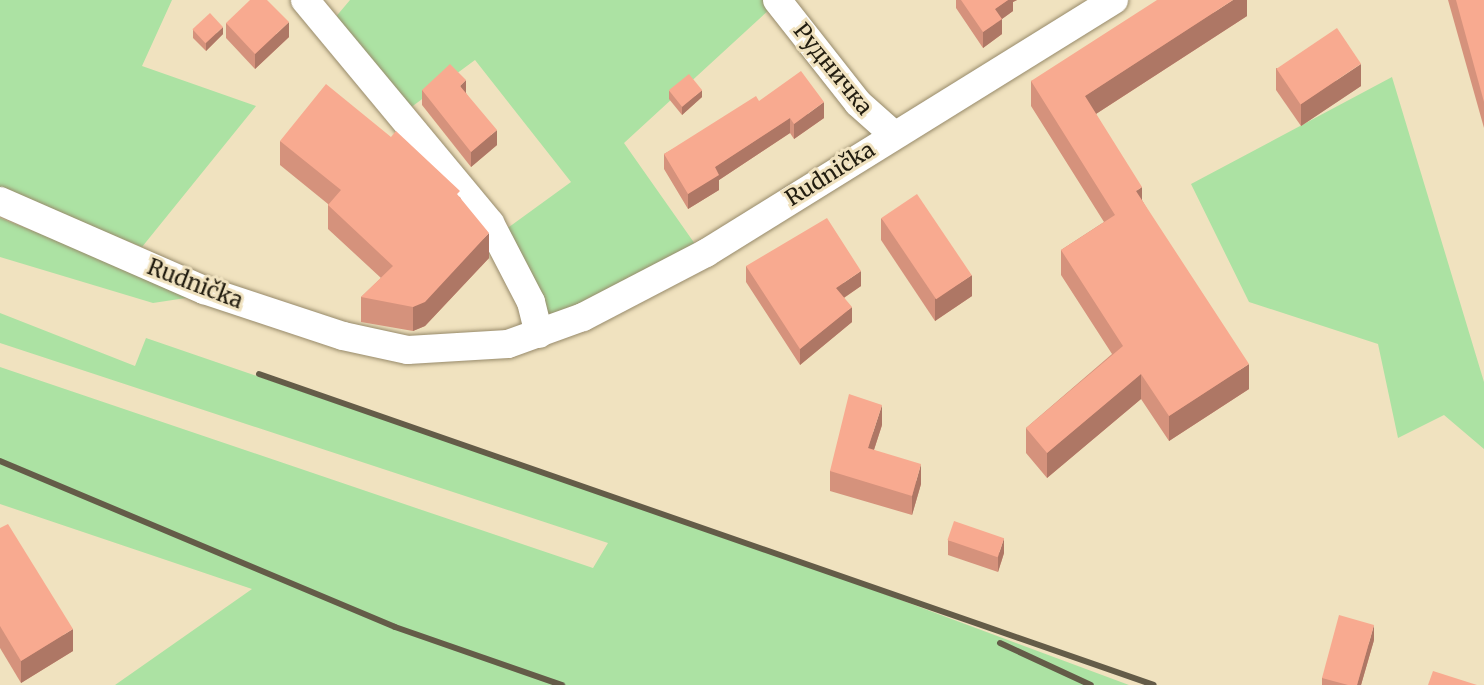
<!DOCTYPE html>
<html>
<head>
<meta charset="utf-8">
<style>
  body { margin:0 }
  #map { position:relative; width:1484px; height:685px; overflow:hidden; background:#f0e2bf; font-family:Merriweather,serif }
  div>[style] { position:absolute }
  .green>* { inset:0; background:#ace2a3 }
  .roads { filter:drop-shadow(0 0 2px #978a6a) drop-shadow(0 0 2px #978a6a) }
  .minor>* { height:28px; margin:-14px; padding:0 14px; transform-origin:14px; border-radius:14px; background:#fff }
  .rail>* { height:6px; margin:-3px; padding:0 3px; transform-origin:3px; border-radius:3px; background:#645c48 }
  .wall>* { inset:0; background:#d5927c }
  .shaded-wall>* { inset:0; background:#ae7765 }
  .building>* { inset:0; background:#f8aa90; transform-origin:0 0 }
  span { translate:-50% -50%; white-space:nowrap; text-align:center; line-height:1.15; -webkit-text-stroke:6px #f0e2bf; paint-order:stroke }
  .street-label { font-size:22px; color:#221d10 }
</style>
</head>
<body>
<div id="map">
  <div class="green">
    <div style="clip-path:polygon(0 0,172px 0,142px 66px,256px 106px,142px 247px,0 189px)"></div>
    <div style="clip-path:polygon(350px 0,766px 0,771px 8px,624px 143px,695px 244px,594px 300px,528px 324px,494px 238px,571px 182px,475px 60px,410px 108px,334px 19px)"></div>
    <div style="clip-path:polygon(1392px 77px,1484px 382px,1484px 449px,1444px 415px,1398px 438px,1378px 344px,1249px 302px,1191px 184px)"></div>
    <div style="clip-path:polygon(0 218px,199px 296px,153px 303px,0 257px)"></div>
    <div style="clip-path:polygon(0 313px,135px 366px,146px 338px,799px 562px,1129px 685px,115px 685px,252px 589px,0 504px,0 367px,593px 568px,608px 543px,0 343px)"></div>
  </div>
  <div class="roads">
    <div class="minor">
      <div style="left:305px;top:0;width:290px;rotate:50.3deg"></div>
      <div style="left:490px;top:223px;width:89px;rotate:62.6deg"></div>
      <div style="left:531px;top:302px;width:33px;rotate:76deg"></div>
      <div style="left:777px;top:0;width:131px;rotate:51.8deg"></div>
      <div style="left:858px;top:103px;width:47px;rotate:41.5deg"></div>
      <div style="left:0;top:201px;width:223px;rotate:23.6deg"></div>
      <div style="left:204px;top:290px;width:146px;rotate:18.3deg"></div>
      <div style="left:343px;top:336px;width:66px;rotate:12.2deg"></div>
      <div style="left:408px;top:350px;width:100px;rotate:-3.4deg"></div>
      <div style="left:508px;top:344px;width:80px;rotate:-19.8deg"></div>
      <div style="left:583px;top:317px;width:139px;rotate:-27.5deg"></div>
      <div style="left:706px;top:253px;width:480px;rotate:-31.8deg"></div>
    </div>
  </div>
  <div class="rail">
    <div style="left:259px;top:374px;width:947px;rotate:19.16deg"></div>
    <div style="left:0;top:461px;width:428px;rotate:22.8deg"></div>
    <div style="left:395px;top:627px;width:177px;rotate:19.2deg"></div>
    <div style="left:1000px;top:643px;width:100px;rotate:24.8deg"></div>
  </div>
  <div class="wall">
    <div style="clip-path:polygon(956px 0,1017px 0,1013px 2px,1013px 11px,1002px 19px,1002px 34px,983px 48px,956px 8px)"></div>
    <div style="clip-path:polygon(1247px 0,1247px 16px,1096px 114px,1142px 200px,1249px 389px,1169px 441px,1141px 399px,1047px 478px,1026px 453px,1026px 428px,1112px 354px,1061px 275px,1061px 250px,1104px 222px,1031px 106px,1031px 81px)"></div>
    <div style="clip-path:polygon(1448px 0,1484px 0,1484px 128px)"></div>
    <div style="clip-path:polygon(226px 23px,289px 37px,255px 69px,226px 38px)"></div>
    <div style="clip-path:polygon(193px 30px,223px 34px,206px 51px,193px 38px)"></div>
    <div style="clip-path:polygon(1276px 68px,1361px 86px,1301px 126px,1276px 90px)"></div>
    <div style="clip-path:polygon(422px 90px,466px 93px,497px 145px,471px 167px,422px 105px)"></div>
    <div style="clip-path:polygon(669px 91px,702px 97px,682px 115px,669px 99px)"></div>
    <div style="clip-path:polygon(759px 101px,824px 118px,794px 139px,790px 133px,719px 180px,719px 190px,688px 209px,664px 169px,664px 154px)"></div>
    <div style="clip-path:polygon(280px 141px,460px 197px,489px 258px,425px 326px,413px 331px,361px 322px,361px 297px,381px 278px,328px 229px,328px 204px,280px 165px)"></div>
    <div style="clip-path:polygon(881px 218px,972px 296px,935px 321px,881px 240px)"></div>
    <div style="clip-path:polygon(746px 266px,861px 286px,844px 298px,852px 322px,800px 365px,746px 282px)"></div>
    <div style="clip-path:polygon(882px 425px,874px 450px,921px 484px,912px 515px,830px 491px,830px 471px)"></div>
    <div style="clip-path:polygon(0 528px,73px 651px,21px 683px,0 648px)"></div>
    <div style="clip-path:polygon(948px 540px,1004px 553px,998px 572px,948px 555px)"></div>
    <div style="clip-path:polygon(1374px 640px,1361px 685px,1322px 685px,1322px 678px)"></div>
  </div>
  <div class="shaded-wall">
    <div style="clip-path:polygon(1008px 0,1017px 0,1013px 2px,1013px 11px,995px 24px,995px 9px)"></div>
    <div style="clip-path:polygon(1233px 0,1247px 0,1247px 16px,1085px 121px,1085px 96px)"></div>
    <div style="clip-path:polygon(1002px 19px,1002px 34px,983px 48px,983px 32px)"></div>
    <div style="clip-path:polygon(289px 22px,289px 37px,255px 69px,255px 54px)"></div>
    <div style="clip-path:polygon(223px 27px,223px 34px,206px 51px,206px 43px)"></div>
    <div style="clip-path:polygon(1361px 64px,1361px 86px,1301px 126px,1301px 104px)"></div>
    <div style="clip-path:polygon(466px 80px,466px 96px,460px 86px)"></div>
    <div style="clip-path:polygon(702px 90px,702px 97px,682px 115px,682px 107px)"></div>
    <div style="clip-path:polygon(824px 102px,824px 118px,794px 139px,794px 124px)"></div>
    <div style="clip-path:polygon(790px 118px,790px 133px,719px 180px,719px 190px,688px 209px,688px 194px,715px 167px)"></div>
    <div style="clip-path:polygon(497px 130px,497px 145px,471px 167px,471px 152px)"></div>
    <div style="clip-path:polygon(1142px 187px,1142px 212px,1136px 191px)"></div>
    <div style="clip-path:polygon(489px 233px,489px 258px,425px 326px,413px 331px,413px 307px)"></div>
    <div style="clip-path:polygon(861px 271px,861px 286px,836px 303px,836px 288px)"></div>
    <div style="clip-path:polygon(972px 275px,972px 296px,935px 321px,935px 299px)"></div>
    <div style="clip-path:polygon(852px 307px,852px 322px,800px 365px,800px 349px)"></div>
    <div style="clip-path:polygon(1249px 364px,1249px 389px,1169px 441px,1169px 416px)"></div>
    <div style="clip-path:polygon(1141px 374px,1141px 399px,1047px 478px,1047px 453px)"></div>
    <div style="clip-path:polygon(882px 405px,882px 425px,868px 468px,868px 448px)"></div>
    <div style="clip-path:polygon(921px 464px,921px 484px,912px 515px,912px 496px)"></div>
    <div style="clip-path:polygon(1004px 538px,1004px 553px,998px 572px,998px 557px)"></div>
    <div style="clip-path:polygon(1374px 625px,1374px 640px,1361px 685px,1357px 685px)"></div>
    <div style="clip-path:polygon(73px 629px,73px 651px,21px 683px,21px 661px)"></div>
  </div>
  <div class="building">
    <div style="clip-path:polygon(250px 0,267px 0,289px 22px,255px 54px,226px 23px)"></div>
    <div style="clip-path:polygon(961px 0,1008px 0,995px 9px,1002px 19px,983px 32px)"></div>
    <div style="clip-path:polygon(1157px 0,1233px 0,1085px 96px,1142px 187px,1136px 191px,1249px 364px,1169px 416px,1141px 374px,1047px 453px,1026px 428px,1123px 346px,1061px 250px,1115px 215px,1031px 81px)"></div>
    <div style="clip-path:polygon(1456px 0,1484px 0,1484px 102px)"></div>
    <div style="left:210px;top:13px;width:19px;height:24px;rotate:47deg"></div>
    <div style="left:1337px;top:28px;width:43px;height:73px;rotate:56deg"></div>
    <div style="clip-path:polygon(450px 64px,466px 80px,460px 86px,497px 130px,471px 152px,422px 90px)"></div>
    <div style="clip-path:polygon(801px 71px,824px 102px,794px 124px,790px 118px,715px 167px,719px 175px,688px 194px,664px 154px,756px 96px,759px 101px)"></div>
    <div style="left:689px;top:74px;width:21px;height:26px;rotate:51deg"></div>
    <div style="clip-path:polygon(326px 84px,391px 137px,396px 131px,460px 191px,457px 194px,489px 233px,425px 302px,413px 307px,361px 297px,393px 266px,328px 205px,341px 190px,280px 141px)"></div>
    <div style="left:917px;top:194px;width:98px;height:43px;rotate:56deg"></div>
    <div style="clip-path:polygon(827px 218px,861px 271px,836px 288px,852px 307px,800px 349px,746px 266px)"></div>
    <div style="clip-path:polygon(849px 394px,882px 405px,868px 448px,921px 464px,912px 496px,830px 471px)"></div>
    <div style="left:954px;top:521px;width:53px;height:20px;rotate:19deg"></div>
    <div style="clip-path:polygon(8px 524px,73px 629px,21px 661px,0 626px,0 528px)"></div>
    <div style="clip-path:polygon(1339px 615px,1374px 625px,1357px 685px,1348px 685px,1322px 678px)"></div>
    <div style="clip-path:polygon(1433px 671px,1477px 685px,1428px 685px)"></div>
  </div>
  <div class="street-label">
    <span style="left:833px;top:69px;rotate:51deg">Рудничка</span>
    <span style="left:830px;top:174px;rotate:-32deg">Rudnička</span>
    <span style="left:195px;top:284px;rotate:21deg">Rudnička</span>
  </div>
</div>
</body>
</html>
